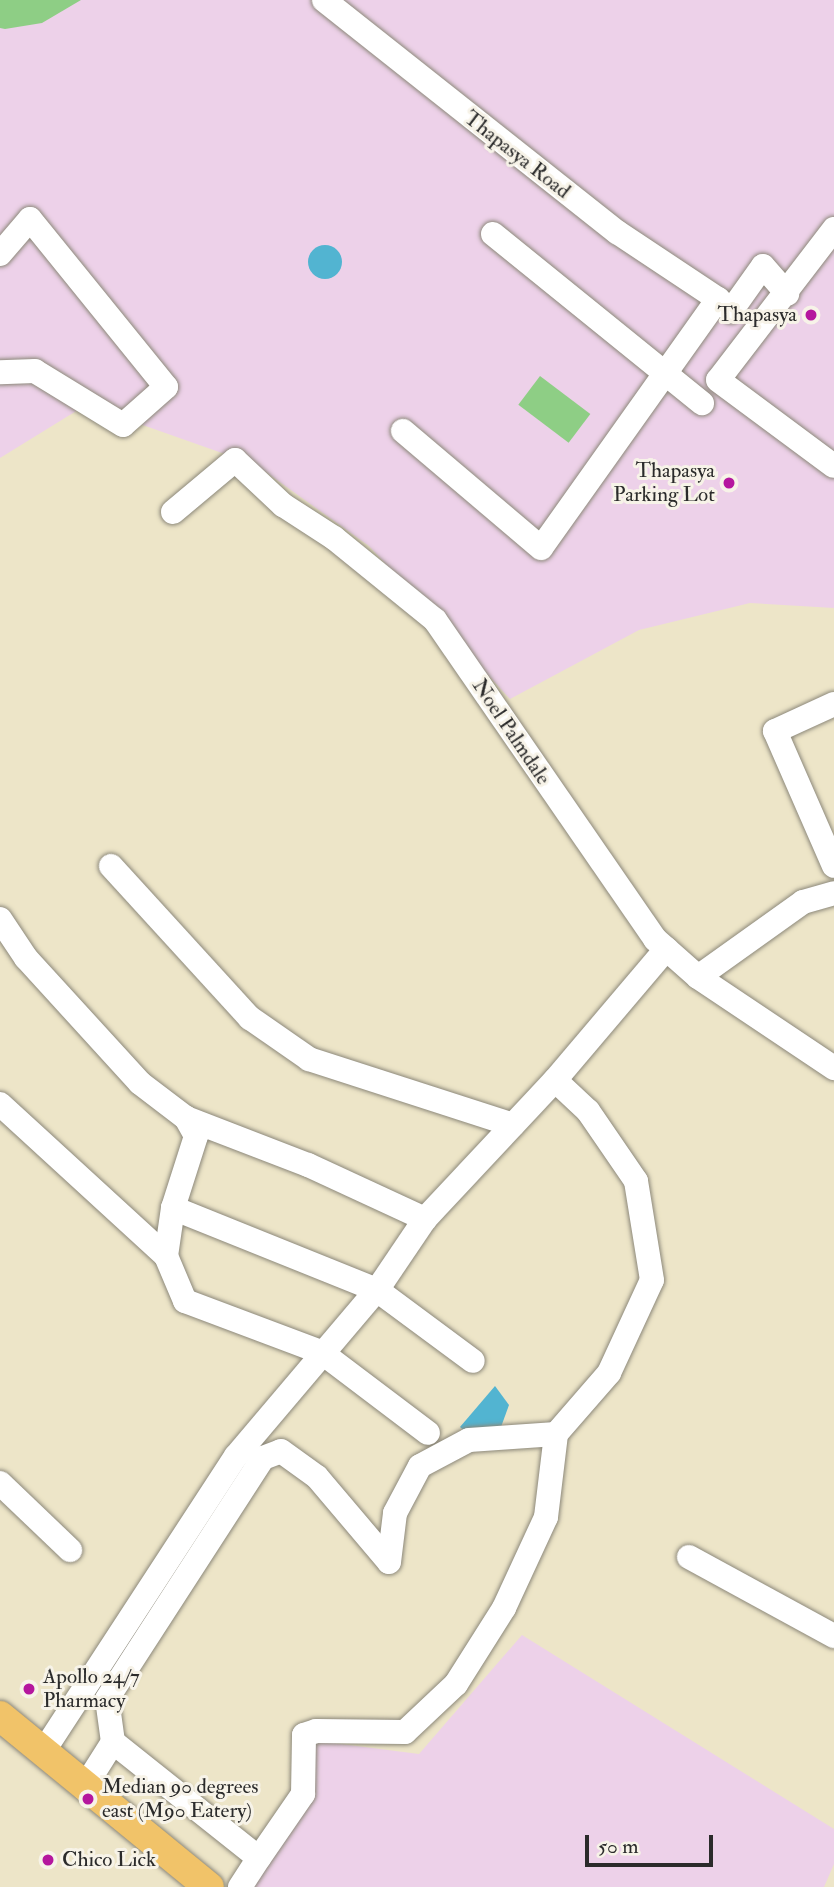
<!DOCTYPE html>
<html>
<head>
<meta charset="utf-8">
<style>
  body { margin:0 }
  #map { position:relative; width:834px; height:1887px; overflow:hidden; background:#ede5c8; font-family:"IM FELL Double Pica",serif }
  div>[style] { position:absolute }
  .built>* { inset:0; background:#edd1e9 }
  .green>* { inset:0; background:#8ece85; transform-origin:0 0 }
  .water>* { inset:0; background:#52b4d1 }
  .round { border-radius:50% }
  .roads { filter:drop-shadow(0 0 2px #8c887a) drop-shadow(0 0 2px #8c887a) }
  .minor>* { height:24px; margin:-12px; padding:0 12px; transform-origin:12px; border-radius:12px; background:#fff }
  .major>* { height:30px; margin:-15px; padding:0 15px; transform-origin:15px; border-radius:15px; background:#f1c369 }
  .dots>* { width:19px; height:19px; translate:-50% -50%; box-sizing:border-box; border:4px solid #f7f3e8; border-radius:50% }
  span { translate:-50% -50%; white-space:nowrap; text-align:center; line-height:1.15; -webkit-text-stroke:6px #f7f3e8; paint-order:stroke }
  .street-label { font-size:21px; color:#2b2b2b }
  .poi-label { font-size:21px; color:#2b2b2b }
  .right { translate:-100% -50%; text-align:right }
  .left { translate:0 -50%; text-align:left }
  .scale { position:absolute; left:585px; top:1835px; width:128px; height:32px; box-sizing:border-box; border:4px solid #2b2b2b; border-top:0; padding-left:9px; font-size:21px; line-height:24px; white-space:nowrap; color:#2b2b2b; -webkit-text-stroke:5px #f7f3e8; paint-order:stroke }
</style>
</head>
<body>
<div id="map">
  <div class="built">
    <div style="clip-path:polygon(0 0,834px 0,834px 608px,750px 603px,639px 630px,510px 699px,369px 546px,256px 465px,86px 405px,0 458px)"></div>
    <div style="clip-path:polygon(522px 1635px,834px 1829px,834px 1864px,824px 1887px,241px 1887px,303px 1794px,310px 1740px,419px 1754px)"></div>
  </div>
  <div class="green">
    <div style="clip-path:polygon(0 0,81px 0,42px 23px,5px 29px,0 28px)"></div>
    <div style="left:540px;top:376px;width:63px;height:36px;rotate:37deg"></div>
  </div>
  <div class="water">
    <div class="round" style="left:308px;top:245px;width:34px;height:34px"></div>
    <div style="clip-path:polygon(495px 1386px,509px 1405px,501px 1427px,467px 1433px,460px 1427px)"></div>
  </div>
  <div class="roads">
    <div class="minor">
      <div style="left:324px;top:0;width:374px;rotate:38.4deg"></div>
      <div style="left:617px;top:232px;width:121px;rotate:33.6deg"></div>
      <div style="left:718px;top:299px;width:305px;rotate:125.4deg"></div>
      <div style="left:541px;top:548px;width:181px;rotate:-139.7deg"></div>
      <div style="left:834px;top:229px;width:190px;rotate:127.5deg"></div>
      <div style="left:718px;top:380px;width:144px;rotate:36.6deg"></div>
      <div style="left:493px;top:234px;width:269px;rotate:39deg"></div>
      <div style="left:0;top:254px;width:46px;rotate:-49.4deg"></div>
      <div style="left:30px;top:219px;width:216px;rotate:51deg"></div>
      <div style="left:166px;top:387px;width:57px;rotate:138.5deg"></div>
      <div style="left:123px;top:425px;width:103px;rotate:-148.5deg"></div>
      <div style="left:35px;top:371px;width:35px;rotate:178deg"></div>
      <div style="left:718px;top:299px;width:18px;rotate:43deg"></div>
      <div style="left:731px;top:311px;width:55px;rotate:-54.6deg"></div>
      <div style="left:763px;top:266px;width:37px;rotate:49deg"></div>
      <div style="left:173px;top:512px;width:81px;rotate:-40deg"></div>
      <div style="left:235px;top:460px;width:66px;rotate:43.2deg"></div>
      <div style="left:283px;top:505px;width:61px;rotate:32.9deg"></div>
      <div style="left:334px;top:538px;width:130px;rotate:39.1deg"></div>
      <div style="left:435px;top:620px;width:388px;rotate:55.4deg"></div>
      <div style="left:655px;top:939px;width:57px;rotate:41.5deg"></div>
      <div style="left:698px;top:977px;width:164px;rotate:33.8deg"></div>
      <div style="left:834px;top:704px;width:65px;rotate:155.4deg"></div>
      <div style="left:775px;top:731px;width:147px;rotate:66.4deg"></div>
      <div style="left:111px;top:866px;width:206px;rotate:47.6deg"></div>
      <div style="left:250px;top:1018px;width:72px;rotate:34.8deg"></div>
      <div style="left:309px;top:1059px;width:214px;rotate:17.9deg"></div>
      <div style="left:0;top:919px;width:47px;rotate:56.3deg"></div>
      <div style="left:26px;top:958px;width:169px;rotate:47.6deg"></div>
      <div style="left:140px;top:1083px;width:58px;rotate:37.3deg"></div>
      <div style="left:186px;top:1118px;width:131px;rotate:21.1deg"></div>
      <div style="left:308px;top:1165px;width:129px;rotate:24.8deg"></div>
      <div style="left:698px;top:977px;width:129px;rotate:-35.5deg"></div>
      <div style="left:803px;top:902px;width:32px;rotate:-16deg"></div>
      <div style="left:0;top:1104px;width:225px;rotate:42.5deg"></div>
      <div style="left:166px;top:1256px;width:49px;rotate:67.1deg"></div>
      <div style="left:185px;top:1301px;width:145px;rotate:20.6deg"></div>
      <div style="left:321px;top:1352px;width:134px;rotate:37.1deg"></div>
      <div style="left:173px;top:1208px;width:220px;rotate:21.9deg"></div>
      <div style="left:377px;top:1290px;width:119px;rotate:36.5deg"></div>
      <div style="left:166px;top:1256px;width:49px;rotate:-81.7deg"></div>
      <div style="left:173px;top:1208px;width:76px;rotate:-72.3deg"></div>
      <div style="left:196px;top:1136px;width:21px;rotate:-119deg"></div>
      <div style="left:0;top:1483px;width:97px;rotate:43.7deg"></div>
      <div style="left:689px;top:1557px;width:165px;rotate:28.6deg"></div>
      <div style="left:113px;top:1742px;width:186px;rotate:38.5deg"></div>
      <div style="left:259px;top:1858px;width:78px;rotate:-55.5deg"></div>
      <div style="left:303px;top:1794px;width:59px;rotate:-89deg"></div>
      <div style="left:304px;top:1735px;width:13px;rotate:-18deg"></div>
      <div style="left:316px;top:1731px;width:89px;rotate:0.6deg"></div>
      <div style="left:405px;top:1732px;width:70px;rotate:-43.3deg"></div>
      <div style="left:456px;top:1684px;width:90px;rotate:-57.7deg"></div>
      <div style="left:504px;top:1608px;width:100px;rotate:-65.2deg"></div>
      <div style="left:546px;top:1517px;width:84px;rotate:-83.1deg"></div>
      <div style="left:556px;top:1434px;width:81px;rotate:-49deg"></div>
      <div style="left:609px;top:1373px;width:102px;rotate:-65.2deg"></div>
      <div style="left:652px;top:1280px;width:100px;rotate:-99.2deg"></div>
      <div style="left:636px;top:1181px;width:85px;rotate:-124.4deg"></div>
      <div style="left:588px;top:1111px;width:45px;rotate:-136.8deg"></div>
      <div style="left:43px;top:1752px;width:353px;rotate:-56.9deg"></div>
      <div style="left:236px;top:1456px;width:218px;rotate:-49.7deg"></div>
      <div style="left:377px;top:1290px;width:86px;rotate:-55.9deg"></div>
      <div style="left:425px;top:1219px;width:190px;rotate:-46.9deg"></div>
      <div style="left:555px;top:1080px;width:172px;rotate:-49.7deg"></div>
      <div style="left:84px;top:1788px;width:54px;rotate:-57.8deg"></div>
      <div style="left:113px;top:1742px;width:43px;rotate:-97.9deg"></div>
      <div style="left:107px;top:1699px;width:287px;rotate:-57.1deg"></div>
      <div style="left:263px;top:1458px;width:19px;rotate:-21deg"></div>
      <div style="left:281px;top:1451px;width:44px;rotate:35.8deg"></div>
      <div style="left:317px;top:1477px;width:111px;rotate:49.7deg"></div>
      <div style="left:389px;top:1562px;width:49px;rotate:-83deg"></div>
      <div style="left:395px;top:1513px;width:53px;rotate:-62deg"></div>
      <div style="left:420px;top:1466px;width:55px;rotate:-28deg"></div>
      <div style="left:469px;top:1440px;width:87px;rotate:-3.9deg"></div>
      <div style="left:240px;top:1887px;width:35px;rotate:-57deg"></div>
    </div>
    <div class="major">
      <div style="left:0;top:1716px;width:270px;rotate:39.3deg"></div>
    </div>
  </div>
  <div class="dots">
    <div style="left:811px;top:315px;background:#b5179e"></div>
    <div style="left:729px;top:483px;background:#b5179e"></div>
    <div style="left:29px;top:1689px;background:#b5179e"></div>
    <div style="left:88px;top:1799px;background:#b5179e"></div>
    <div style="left:48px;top:1860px;background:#b5179e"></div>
  </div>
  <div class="street-label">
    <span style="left:517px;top:155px;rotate:38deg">Thapasya Road</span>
    <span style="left:511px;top:732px;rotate:56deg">Noel Palmdale</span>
  </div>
  <div class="poi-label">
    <span class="right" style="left:797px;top:315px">Thapasya</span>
    <span class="right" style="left:715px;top:483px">Thapasya<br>Parking Lot</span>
    <span class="left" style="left:43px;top:1689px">Apollo 24/7<br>Pharmacy</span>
    <span class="left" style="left:102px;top:1799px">Median 90 degrees<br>east (M90 Eatery)</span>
    <span class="left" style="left:62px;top:1860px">Chico Lick</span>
  </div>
  <div class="scale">50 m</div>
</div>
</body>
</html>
